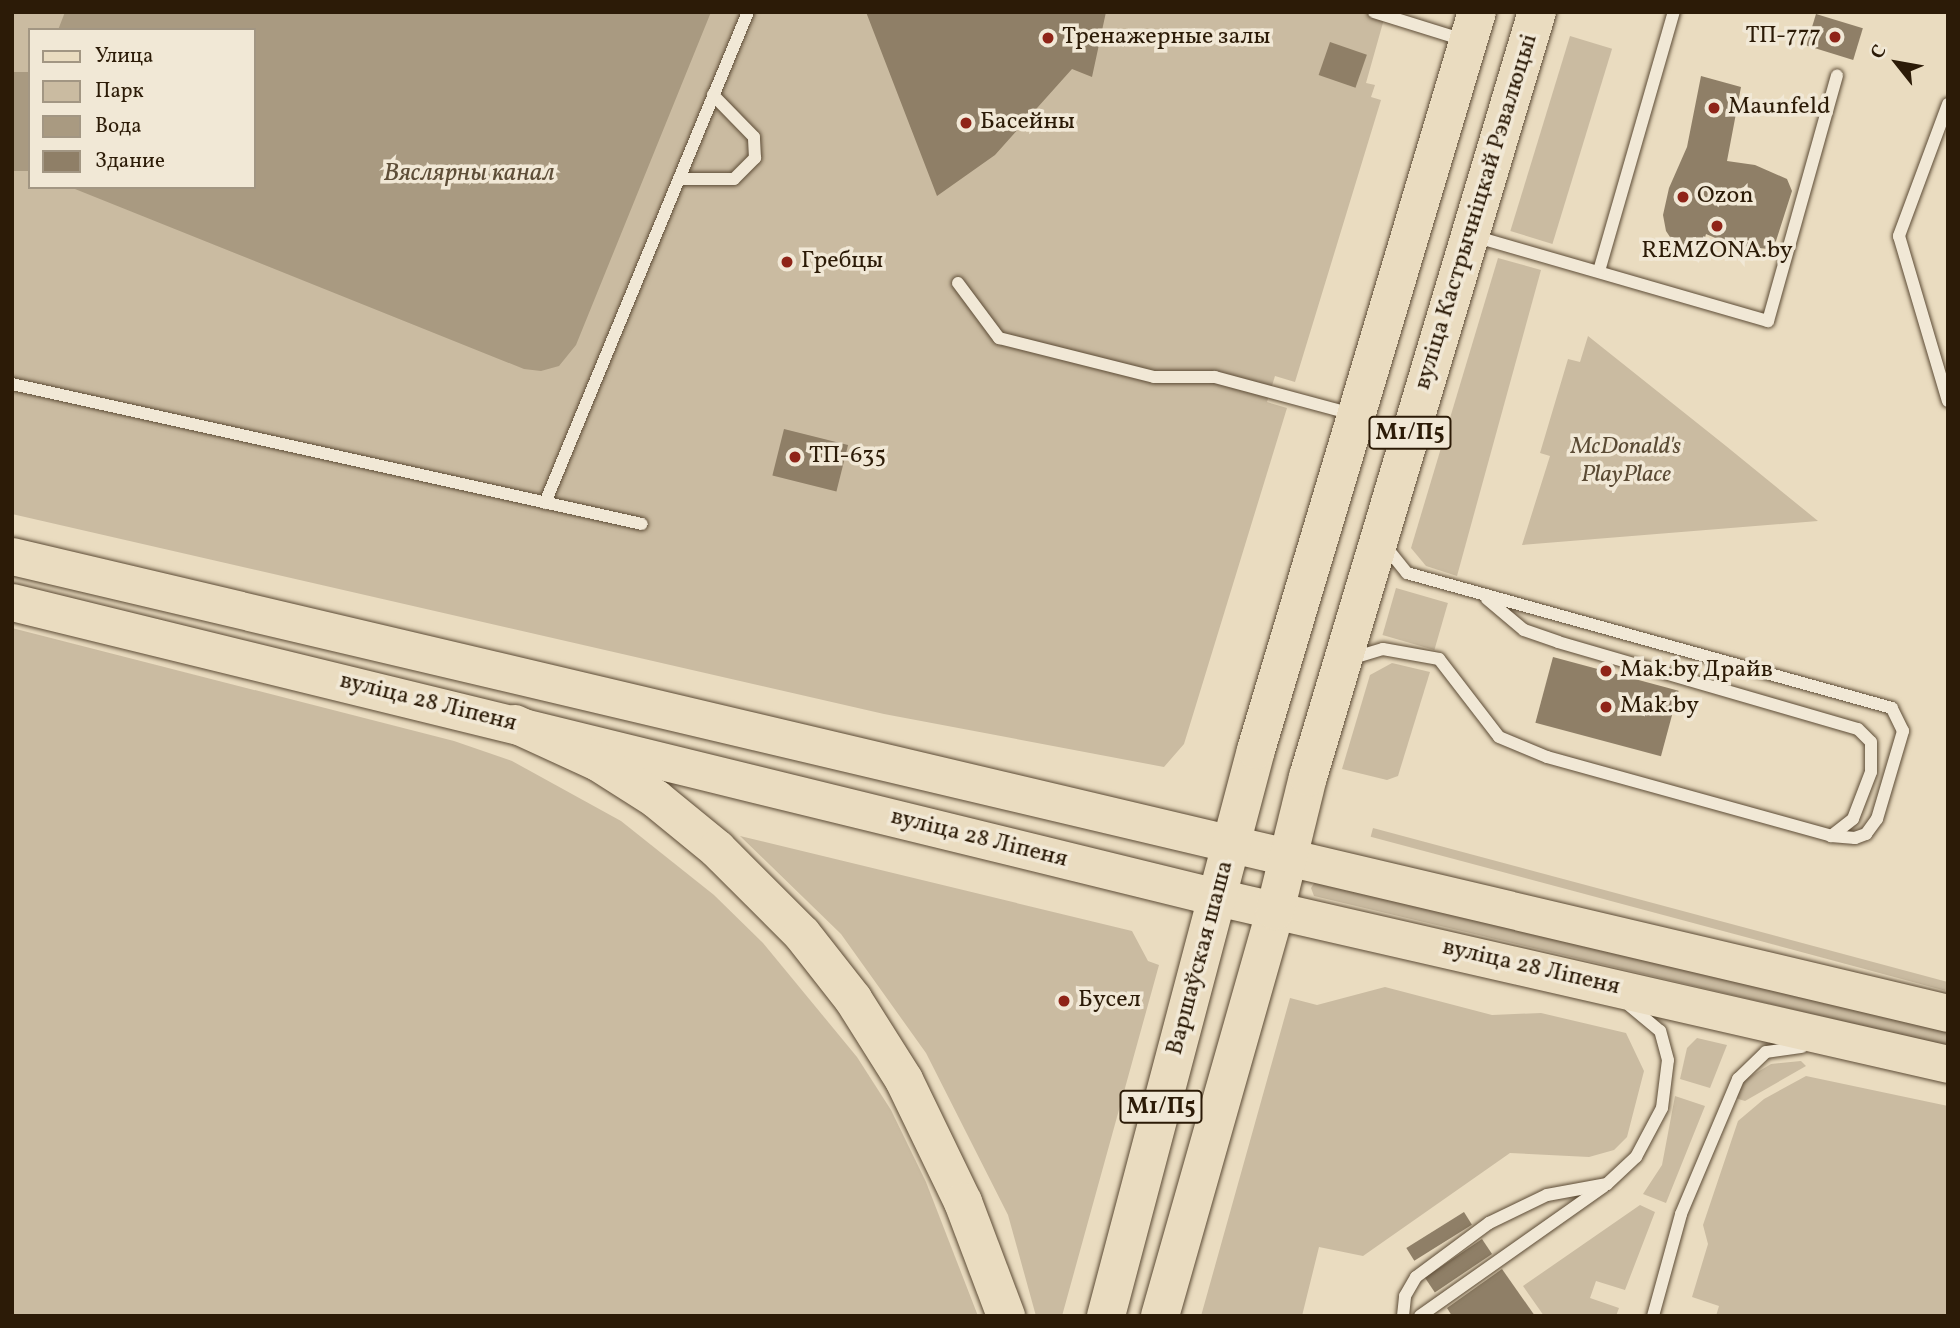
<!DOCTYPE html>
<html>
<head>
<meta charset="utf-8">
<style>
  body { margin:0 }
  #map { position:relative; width:1960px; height:1328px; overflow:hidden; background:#eadcc0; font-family:Vollkorn,serif }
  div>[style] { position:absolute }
  .green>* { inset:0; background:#cabba1; transform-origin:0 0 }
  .water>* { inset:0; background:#a99a81; transform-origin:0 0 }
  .building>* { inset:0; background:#8f7f67; transform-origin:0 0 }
  .roads { filter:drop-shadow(0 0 2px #5c4b35) drop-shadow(0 0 2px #5c4b35) }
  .service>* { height:12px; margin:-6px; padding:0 6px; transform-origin:6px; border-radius:6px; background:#f1e8d6 }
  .primary>* { height:37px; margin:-18.5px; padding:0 18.5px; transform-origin:18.5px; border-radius:18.5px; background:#eadcc0 }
  .trunk>* { height:38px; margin:-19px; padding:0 19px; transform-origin:19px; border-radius:19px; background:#eadcc0 }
  .dots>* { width:19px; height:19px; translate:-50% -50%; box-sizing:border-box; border:4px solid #f1e8d6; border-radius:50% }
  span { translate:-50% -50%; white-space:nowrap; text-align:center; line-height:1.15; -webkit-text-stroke:7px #f1e8d6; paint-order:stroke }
  .shield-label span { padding:2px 5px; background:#f1e8d6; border:2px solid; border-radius:5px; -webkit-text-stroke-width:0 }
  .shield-label { font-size:23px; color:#2c1b07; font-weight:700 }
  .poi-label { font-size:24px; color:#2c1b07 }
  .right { translate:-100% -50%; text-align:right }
  .left { translate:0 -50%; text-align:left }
  .street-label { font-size:24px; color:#2c1b07 }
  .park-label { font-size:24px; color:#5b4b35; font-style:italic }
  .water-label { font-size:26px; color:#5e4e38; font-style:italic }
  .frame { position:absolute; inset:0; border:14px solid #2c1b07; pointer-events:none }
  .legend { position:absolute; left:28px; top:28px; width:228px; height:161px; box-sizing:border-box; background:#f1e8d6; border:2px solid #a29683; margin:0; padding:9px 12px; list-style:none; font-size:21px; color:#2c1b07 }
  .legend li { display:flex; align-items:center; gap:14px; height:35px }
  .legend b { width:35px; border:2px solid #a29683 }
  .north { position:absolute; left:1862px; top:28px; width:70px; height:70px; -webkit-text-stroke:5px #f1e8d6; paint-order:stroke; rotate:301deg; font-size:19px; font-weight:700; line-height:28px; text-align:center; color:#2c1b07 }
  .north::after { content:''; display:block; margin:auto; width:24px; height:32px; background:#2c1b07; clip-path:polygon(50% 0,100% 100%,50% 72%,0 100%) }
</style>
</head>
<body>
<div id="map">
  <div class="green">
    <div style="clip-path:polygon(evenodd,12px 12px,1386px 12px,1366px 83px,1375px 85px,1371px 97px,1381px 100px,1295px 382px,1275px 376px,1267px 402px,1287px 408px,1184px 744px,1164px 767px,884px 714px,12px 514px,12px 12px,30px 30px,254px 30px,254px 187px,30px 187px,30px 30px)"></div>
    <div style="left:1570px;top:36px;width:44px;height:204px;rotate:17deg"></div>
    <div style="clip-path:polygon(1498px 258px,1541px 270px,1457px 576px,1426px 566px,1411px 548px)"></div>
    <div style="clip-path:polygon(1588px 336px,1726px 446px,1818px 521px,1522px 545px,1550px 456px,1540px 453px,1568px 359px,1580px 362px)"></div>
    <div style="left:1396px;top:588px;width:54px;height:49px;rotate:16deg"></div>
    <div style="clip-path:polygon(12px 628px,454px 741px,512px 761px,621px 821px,714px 895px,763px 943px,857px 1057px,891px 1110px,926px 1182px,978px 1316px,12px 1316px)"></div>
    <div style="clip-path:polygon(1392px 663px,1430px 672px,1398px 776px,1387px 780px,1342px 769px,1370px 675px)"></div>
    <div style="left:1373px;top:828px;width:595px;height:9px;rotate:15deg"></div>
    <div style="clip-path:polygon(740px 836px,1132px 931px,1148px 961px,1159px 965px,1062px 1316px,1036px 1316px,1008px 1215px,926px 1053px,841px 934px)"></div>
    <div style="clip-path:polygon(1317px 879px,1948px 1029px,1948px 1046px,1314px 896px,1311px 888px)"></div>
    <div style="clip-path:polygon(1385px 987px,1492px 1015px,1541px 1013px,1626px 1033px,1644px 1071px,1627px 1137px,1614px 1150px,1589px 1157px,1510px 1153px,1363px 1256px,1319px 1247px,1302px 1316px,1201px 1316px,1290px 998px,1317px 1005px)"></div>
    <div style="clip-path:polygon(1697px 1038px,1727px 1045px,1710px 1088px,1680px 1079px,1687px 1048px)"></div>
    <div style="clip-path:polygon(1801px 1061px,1806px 1066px,1745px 1101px,1735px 1098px,1746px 1079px,1771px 1064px)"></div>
    <div style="clip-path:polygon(1806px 1076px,1948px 1106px,1948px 1316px,1716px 1316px,1719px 1306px,1692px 1297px,1708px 1244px,1703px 1225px,1738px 1121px,1764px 1099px)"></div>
    <div style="clip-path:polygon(1675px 1096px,1705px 1106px,1666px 1203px,1643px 1194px,1662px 1165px)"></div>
    <div style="clip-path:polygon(1640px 1205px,1655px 1212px,1625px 1290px,1596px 1281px,1590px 1298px,1619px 1308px,1616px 1316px,1544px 1316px,1523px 1286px)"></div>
  </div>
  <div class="water">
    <div style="clip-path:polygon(65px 12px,711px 12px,576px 345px,559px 366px,541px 371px,524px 369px,70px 187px,254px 187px,254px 30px,58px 30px)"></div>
    <div style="left:30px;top:72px;width:99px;height:18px;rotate:90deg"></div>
  </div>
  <div class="building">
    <div style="clip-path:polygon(866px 12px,1106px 12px,1092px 77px,1072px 69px,995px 155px,937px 196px)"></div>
    <div style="left:1816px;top:14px;width:49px;height:33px;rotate:17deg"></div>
    <div style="left:1330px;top:42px;width:39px;height:35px;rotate:19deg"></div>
    <div style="clip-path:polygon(1701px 76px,1741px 87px,1727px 161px,1755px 165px,1787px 179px,1792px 191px,1776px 241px,1768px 249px,1732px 245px,1706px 234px,1702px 248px,1688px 243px,1684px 258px,1666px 231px,1663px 215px,1669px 188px,1687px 147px)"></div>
    <div style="left:784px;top:429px;width:66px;height:48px;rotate:14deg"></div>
    <div style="left:1553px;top:657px;width:130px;height:68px;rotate:15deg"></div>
    <div style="left:1464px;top:1212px;width:15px;height:68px;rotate:58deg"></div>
    <div style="left:1482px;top:1239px;width:18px;height:69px;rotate:56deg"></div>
    <div style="clip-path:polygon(1502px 1269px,1535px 1316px,1452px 1316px,1447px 1308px)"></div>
  </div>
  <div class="roads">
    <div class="service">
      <div style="left:1374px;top:12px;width:94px;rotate:17.3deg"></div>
      <div style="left:1948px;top:104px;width:141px;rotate:110.4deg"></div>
      <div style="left:1899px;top:236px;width:172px;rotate:73.5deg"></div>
      <div style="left:679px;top:179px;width:55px"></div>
      <div style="left:734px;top:179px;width:30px;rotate:-45deg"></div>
      <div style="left:755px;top:158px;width:21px;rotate:-93deg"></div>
      <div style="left:754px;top:137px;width:59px;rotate:-134.3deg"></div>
      <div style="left:1473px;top:236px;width:307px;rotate:16.1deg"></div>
      <div style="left:1768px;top:321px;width:255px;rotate:-74.3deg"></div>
      <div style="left:1599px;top:271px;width:270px;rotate:-73.9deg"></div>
      <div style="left:958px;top:283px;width:69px;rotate:53.3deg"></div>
      <div style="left:999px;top:338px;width:160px;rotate:14.1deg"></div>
      <div style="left:1154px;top:377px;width:61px"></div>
      <div style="left:1215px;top:377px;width:142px;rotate:15.1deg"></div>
      <div style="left:12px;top:384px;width:645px;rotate:12.53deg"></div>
      <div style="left:545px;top:503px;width:531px;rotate:-67.54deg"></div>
      <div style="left:1487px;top:599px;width:48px;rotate:40deg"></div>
      <div style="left:1524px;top:630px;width:36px;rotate:19deg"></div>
      <div style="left:1558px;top:642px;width:312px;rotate:16.2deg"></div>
      <div style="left:1858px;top:729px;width:18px;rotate:45deg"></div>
      <div style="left:1871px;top:742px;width:30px;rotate:90deg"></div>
      <div style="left:1871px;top:772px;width:50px;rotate:111deg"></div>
      <div style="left:1853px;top:819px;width:28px;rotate:142deg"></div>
      <div style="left:1353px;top:658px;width:31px;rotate:-17deg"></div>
      <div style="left:1383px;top:649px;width:57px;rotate:10.1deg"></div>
      <div style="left:1439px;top:659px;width:98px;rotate:52.4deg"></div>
      <div style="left:1499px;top:737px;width:52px;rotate:22.6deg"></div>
      <div style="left:1547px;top:757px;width:295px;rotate:15.5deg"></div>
      <div style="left:1831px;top:836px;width:24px;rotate:5deg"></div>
      <div style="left:1855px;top:838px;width:12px;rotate:-20deg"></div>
      <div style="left:1866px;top:834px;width:19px;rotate:-54deg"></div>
      <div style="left:1877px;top:819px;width:92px;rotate:-73.5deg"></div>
      <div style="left:1903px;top:731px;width:25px;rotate:-116deg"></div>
      <div style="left:1892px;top:708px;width:503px;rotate:-164.45deg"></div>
      <div style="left:1407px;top:573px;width:35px;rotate:-129deg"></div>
      <div style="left:1403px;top:1316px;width:20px;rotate:-84deg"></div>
      <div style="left:1405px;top:1296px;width:22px;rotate:-60deg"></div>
      <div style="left:1416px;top:1277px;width:91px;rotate:-36.5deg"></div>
      <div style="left:1489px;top:1223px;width:64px;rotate:-25.8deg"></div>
      <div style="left:1547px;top:1195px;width:61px;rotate:-10.4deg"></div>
      <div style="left:1607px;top:1184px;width:40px;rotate:-43deg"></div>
      <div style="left:1636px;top:1157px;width:55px;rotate:-62deg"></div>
      <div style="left:1662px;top:1108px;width:48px;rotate:-82.9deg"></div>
      <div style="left:1668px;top:1060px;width:30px;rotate:-105deg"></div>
      <div style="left:1660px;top:1031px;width:40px;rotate:-140deg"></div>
      <div style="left:1420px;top:1316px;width:225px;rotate:-35.2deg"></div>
      <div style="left:1653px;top:1316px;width:106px;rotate:-74.6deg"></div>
      <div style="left:1681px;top:1214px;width:147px;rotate:-67.1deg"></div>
      <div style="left:1738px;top:1079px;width:39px;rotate:-44deg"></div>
      <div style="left:1766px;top:1052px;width:36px;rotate:-8deg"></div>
    </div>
    <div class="primary">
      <div style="left:12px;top:556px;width:1989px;rotate:13.28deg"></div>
      <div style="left:12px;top:602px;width:1241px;rotate:13.76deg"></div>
      <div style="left:1217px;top:897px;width:750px;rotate:12.87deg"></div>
    </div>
    <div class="trunk">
      <div style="left:515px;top:724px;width:91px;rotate:24.6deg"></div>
      <div style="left:598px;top:762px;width:69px;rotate:32.5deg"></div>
      <div style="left:656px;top:799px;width:79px;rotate:39.3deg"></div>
      <div style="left:717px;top:849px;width:120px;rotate:45deg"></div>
      <div style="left:802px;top:934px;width:83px;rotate:51.9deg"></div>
      <div style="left:853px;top:999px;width:96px;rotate:57.8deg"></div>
      <div style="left:904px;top:1080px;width:136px;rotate:64.2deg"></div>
      <div style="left:963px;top:1202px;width:122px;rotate:69.3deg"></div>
      <div style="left:1106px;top:1316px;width:586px;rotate:-75.16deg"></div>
      <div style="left:1256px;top:750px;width:770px;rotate:-73.33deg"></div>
      <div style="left:1160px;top:1316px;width:421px;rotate:-74.1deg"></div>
      <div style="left:1275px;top:911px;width:138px;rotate:-76.2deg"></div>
      <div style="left:1308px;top:777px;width:799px;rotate:-73.34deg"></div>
    </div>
  </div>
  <div class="dots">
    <div style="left:1835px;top:37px;background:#8f2418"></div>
    <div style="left:1048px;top:38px;background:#8f2418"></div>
    <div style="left:1714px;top:108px;background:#8f2418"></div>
    <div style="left:966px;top:123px;background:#8f2418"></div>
    <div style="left:1683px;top:197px;background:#8f2418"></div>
    <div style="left:1717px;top:226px;background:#8f2418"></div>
    <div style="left:787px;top:262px;background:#8f2418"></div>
    <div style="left:795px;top:457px;background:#8f2418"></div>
    <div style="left:1606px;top:671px;background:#8f2418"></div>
    <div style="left:1606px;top:707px;background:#8f2418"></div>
    <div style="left:1064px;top:1001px;background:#8f2418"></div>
  </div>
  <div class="shield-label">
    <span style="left:1410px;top:433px">М1/П5</span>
    <span style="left:1161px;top:1107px">М1/П5</span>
  </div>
  <div class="poi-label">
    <span class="right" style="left:1821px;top:37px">ТП-777</span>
    <span class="left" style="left:1062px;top:38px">Тренажерные залы</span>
    <span class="left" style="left:1728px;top:108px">Maunfeld</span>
    <span class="left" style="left:980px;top:123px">Басейны</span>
    <span class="left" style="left:1697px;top:197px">Ozon</span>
    <span style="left:1717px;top:252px">REMZONA.by</span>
    <span class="left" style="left:801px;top:262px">Гребцы</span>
    <span class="left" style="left:809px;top:457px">ТП-635</span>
    <span class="left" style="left:1620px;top:671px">Маk.by Драйв</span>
    <span class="left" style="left:1620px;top:707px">Mak.by</span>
    <span class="left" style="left:1078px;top:1001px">Бусел</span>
  </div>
  <div class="street-label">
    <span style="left:1477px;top:212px;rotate:-73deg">вуліца Кастрычніцкай Рэвалюцыі</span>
    <span style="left:428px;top:703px;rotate:14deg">вуліца 28 Ліпеня</span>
    <span style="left:979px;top:839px;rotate:14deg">вуліца 28 Ліпеня</span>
    <span style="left:1201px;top:958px;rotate:-75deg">Варшаўская шаша</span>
    <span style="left:1531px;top:968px;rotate:13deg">вуліца 28 Ліпеня</span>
  </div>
  <div class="park-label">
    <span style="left:1626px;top:462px">McDonald's<br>PlayPlace</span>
  </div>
  <div class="water-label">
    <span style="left:469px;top:174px">Вяслярны канал</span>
  </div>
  <div class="frame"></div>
  <ul class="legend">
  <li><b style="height:9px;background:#eadcc0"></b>Улица</li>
  <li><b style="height:19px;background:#cabba1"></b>Парк</li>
  <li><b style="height:19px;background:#a99a81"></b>Вода</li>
  <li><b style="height:19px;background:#8f7f67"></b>Здание</li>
  </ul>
  <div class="north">С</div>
</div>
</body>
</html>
